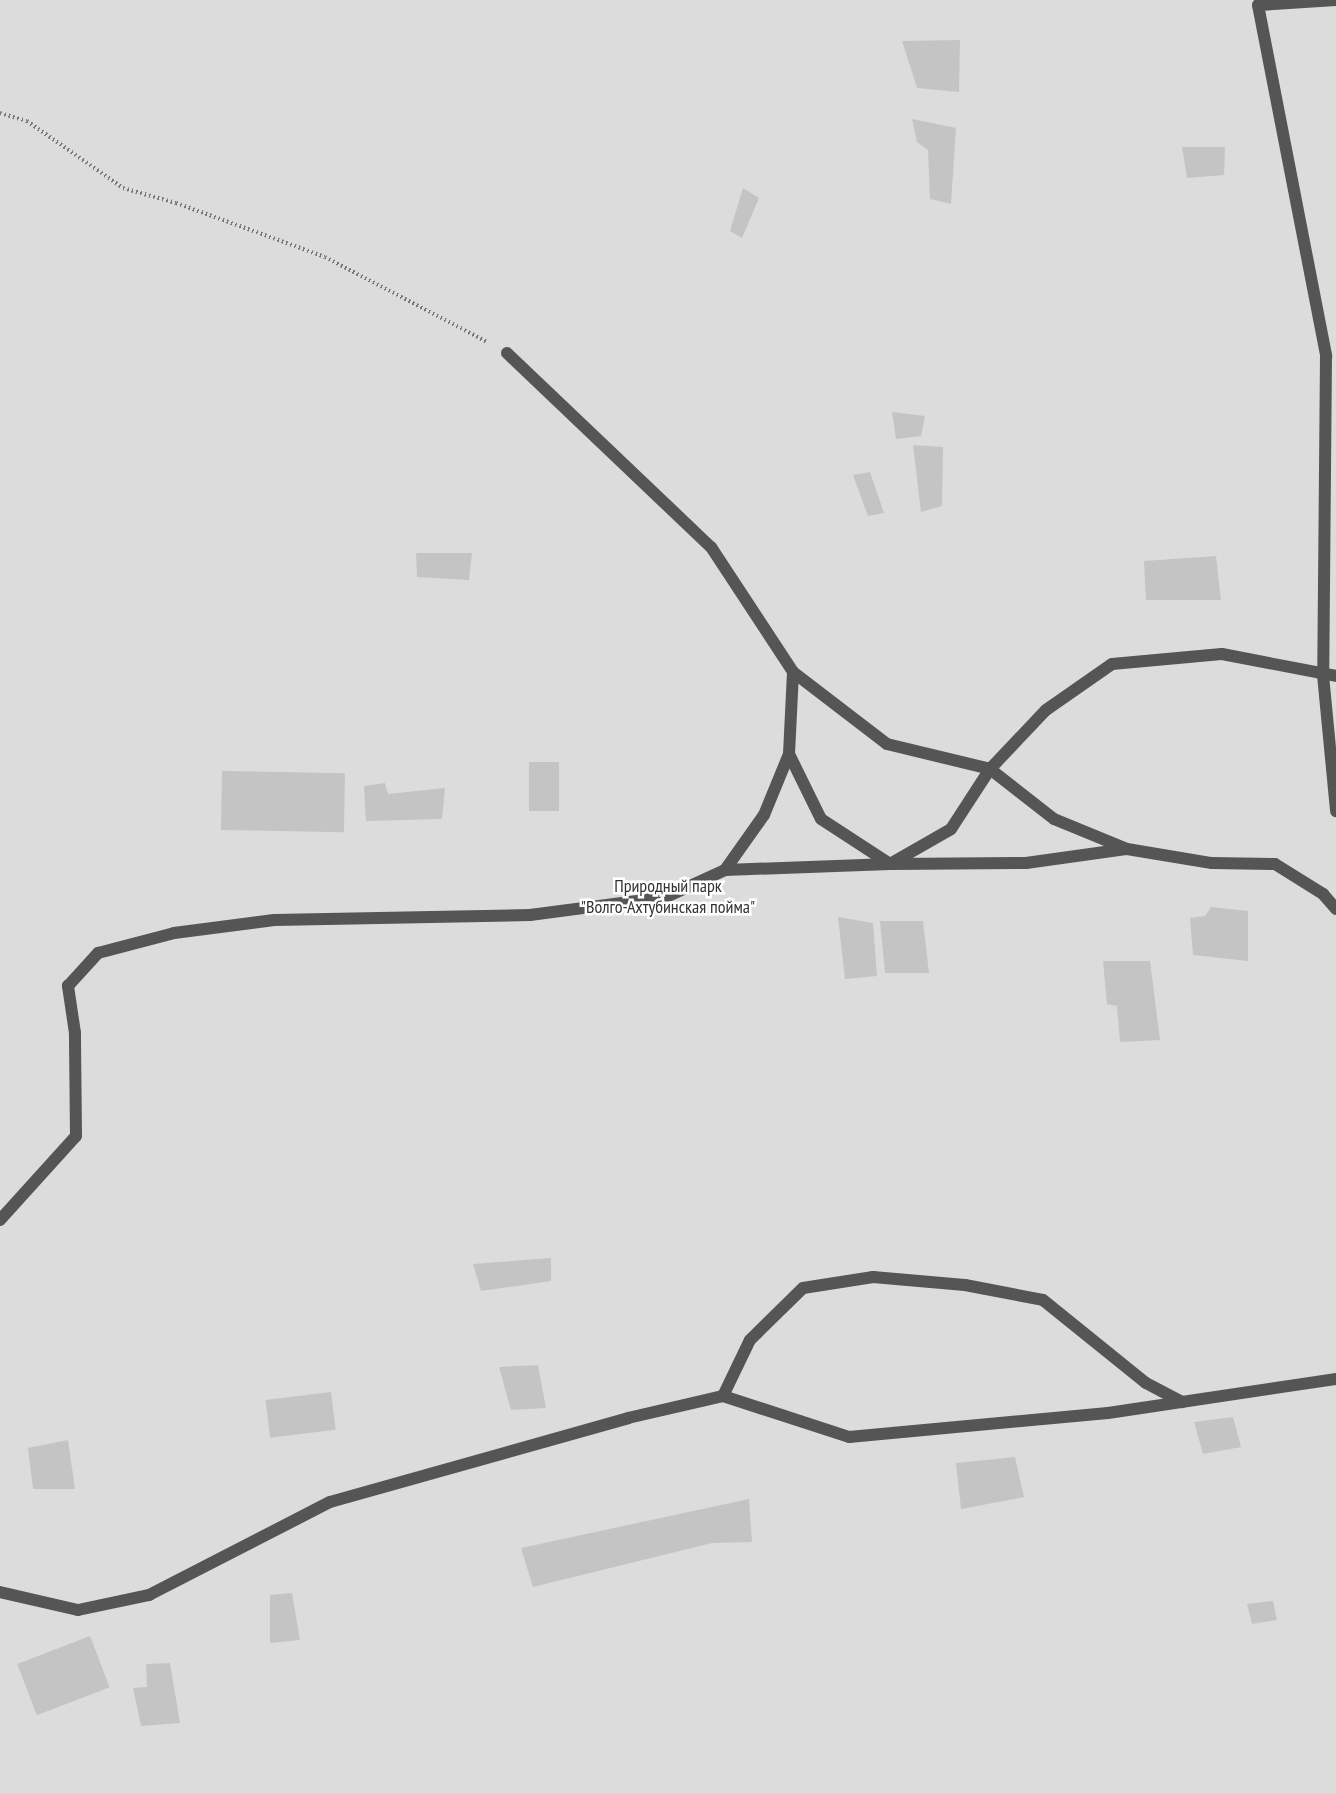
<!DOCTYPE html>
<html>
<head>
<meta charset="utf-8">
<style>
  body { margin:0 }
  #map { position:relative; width:1336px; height:1794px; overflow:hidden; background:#fff; font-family:"PT Sans Narrow",sans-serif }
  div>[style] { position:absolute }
  .green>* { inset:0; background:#dcdcdc; transform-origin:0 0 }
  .building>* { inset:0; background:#c4c4c4; transform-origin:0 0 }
  .path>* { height:4px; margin-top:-2px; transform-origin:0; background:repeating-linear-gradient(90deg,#777 0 1.5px,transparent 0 4.5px) }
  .minor>* { height:12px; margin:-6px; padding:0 6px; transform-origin:6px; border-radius:6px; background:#555 }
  span { translate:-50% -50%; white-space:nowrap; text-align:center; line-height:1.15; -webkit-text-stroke:5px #fff; paint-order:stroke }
  .park-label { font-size:18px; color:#333 }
</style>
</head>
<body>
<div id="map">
  <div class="green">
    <div style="left:0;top:0;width:1336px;height:1794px"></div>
  </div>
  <div class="building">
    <div style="clip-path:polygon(960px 40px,959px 92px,917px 88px,902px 41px)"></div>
    <div style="clip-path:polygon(912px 119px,956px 128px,951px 204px,930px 199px,928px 150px,917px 142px)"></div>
    <div style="clip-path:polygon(1182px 147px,1225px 147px,1224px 175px,1187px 178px)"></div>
    <div style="clip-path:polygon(743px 188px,759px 198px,742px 238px,730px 231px)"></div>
    <div style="clip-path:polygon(892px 412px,925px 416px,921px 436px,896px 439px)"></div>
    <div style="clip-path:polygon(913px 445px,943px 447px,942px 506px,921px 512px)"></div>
    <div style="clip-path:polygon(870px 472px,884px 513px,868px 516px,853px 475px)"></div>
    <div style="clip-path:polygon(416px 553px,472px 553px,469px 580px,417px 577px)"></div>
    <div style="clip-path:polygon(1216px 556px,1221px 600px,1146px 600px,1144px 561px)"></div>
    <div style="left:559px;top:762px;width:49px;height:30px;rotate:90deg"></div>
    <div style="left:222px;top:771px;width:123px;height:59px;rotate:1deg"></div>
    <div style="clip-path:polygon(385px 783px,388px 794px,445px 788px,442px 819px,366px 821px,364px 786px)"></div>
    <div style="clip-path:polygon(1211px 907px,1248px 911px,1248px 961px,1193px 955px,1190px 918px,1205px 916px)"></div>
    <div style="clip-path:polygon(838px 917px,873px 923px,877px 976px,845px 979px)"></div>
    <div style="clip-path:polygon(880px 921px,923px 921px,929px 973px,885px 973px)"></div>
    <div style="clip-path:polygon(1103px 961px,1150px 961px,1160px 1040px,1120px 1042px,1117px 1006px,1107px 1004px)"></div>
    <div style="clip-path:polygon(551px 1258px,551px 1281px,481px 1291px,473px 1264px)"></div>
    <div style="clip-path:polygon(538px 1365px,546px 1408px,511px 1410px,499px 1367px)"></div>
    <div style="left:331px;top:1392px;width:38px;height:66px;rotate:83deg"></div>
    <div style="clip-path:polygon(1233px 1417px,1241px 1447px,1203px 1454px,1194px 1422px)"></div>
    <div style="clip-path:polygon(68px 1440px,75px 1489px,33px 1489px,28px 1448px)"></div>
    <div style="clip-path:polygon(1015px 1457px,1024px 1497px,961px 1509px,956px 1463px)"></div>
    <div style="clip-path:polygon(749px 1499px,752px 1542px,712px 1543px,533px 1587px,521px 1548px)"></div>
    <div style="clip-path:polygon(292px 1593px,300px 1640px,270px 1643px,270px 1595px)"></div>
    <div style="clip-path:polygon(1273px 1601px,1277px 1620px,1252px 1624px,1247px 1604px)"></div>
    <div style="left:90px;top:1636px;width:55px;height:78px;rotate:69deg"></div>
    <div style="clip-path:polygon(170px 1663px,180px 1723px,141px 1726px,133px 1688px,147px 1687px,146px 1664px)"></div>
  </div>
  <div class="path">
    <div style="left:0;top:113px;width:28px;rotate:17deg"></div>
    <div style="left:27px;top:121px;width:117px;rotate:34.9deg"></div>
    <div style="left:123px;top:188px;width:55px;rotate:15.8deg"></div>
    <div style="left:176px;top:203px;width:158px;rotate:19.9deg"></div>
    <div style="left:325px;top:257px;width:183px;rotate:27.7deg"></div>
  </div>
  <div class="minor">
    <div style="left:1336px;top:0;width:78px;rotate:176.3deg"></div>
    <div style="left:1258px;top:5px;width:358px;rotate:79deg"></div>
    <div style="left:1326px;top:356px;width:319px;rotate:90.5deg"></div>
    <div style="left:1323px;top:675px;width:137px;rotate:84.5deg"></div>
    <div style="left:507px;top:353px;width:282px;rotate:43.6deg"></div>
    <div style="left:711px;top:547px;width:149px;rotate:56.7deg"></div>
    <div style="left:793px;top:672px;width:118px;rotate:37.5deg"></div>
    <div style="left:887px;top:744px;width:106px;rotate:13.6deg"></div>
    <div style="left:990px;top:769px;width:81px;rotate:-46.5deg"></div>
    <div style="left:1046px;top:710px;width:80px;rotate:-34.9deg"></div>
    <div style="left:1112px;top:664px;width:110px;rotate:-5.2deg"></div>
    <div style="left:1222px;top:654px;width:116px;rotate:10.9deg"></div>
    <div style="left:789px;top:754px;width:72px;rotate:63.8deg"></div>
    <div style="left:821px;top:819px;width:82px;rotate:33.1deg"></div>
    <div style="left:890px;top:864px;width:136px;rotate:-0.4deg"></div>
    <div style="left:1026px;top:863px;width:101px;rotate:-8deg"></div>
    <div style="left:725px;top:870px;width:165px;rotate:-2.1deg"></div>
    <div style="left:890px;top:864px;width:70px;rotate:-29.8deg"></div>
    <div style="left:951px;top:829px;width:72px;rotate:-57deg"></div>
    <div style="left:990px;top:769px;width:81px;rotate:38deg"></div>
    <div style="left:1054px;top:819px;width:79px;rotate:22.3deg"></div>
    <div style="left:1127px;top:849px;width:86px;rotate:9.4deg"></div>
    <div style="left:1212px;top:863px;width:63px;rotate:0.9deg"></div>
    <div style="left:1275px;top:864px;width:57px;rotate:32deg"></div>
    <div style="left:1323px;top:894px;width:20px;rotate:49deg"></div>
    <div style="left:0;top:1220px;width:113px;rotate:-47.9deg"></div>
    <div style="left:76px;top:1136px;width:103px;rotate:-90.6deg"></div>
    <div style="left:75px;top:1033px;width:48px;rotate:-98.5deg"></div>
    <div style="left:68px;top:986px;width:45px;rotate:-47.7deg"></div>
    <div style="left:98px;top:953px;width:79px;rotate:-14.7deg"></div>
    <div style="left:174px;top:933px;width:101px;rotate:-7.4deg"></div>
    <div style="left:274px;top:920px;width:256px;rotate:-1.1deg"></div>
    <div style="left:530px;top:915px;width:137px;rotate:-7.5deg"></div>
    <div style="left:666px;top:897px;width:65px;rotate:-24.6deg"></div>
    <div style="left:725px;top:870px;width:67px;rotate:-54.7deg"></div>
    <div style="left:764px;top:815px;width:66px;rotate:-67.7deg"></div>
    <div style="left:789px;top:754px;width:82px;rotate:-87.2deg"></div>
    <div style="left:723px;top:1396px;width:62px;rotate:-64.3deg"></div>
    <div style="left:750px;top:1340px;width:74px;rotate:-44.5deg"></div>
    <div style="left:803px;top:1288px;width:71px;rotate:-8.9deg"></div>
    <div style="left:873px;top:1277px;width:92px;rotate:5deg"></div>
    <div style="left:965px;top:1285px;width:79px;rotate:10.9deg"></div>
    <div style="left:1043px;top:1300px;width:132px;rotate:38.9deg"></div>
    <div style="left:1146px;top:1383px;width:41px;rotate:27.8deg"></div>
    <div style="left:0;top:1592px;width:80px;rotate:13deg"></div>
    <div style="left:78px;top:1610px;width:73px;rotate:-11.9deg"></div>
    <div style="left:149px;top:1595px;width:203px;rotate:-27.2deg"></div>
    <div style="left:330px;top:1502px;width:310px;rotate:-15.7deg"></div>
    <div style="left:628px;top:1418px;width:98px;rotate:-13deg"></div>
    <div style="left:723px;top:1396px;width:133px;rotate:18deg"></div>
    <div style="left:849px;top:1437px;width:260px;rotate:-5.3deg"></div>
    <div style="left:1108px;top:1413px;width:231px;rotate:-8.5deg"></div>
  </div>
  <div class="park-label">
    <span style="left:668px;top:897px">Природный парк<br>"Волго-Ахтубинская пойма"</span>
  </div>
</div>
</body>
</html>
